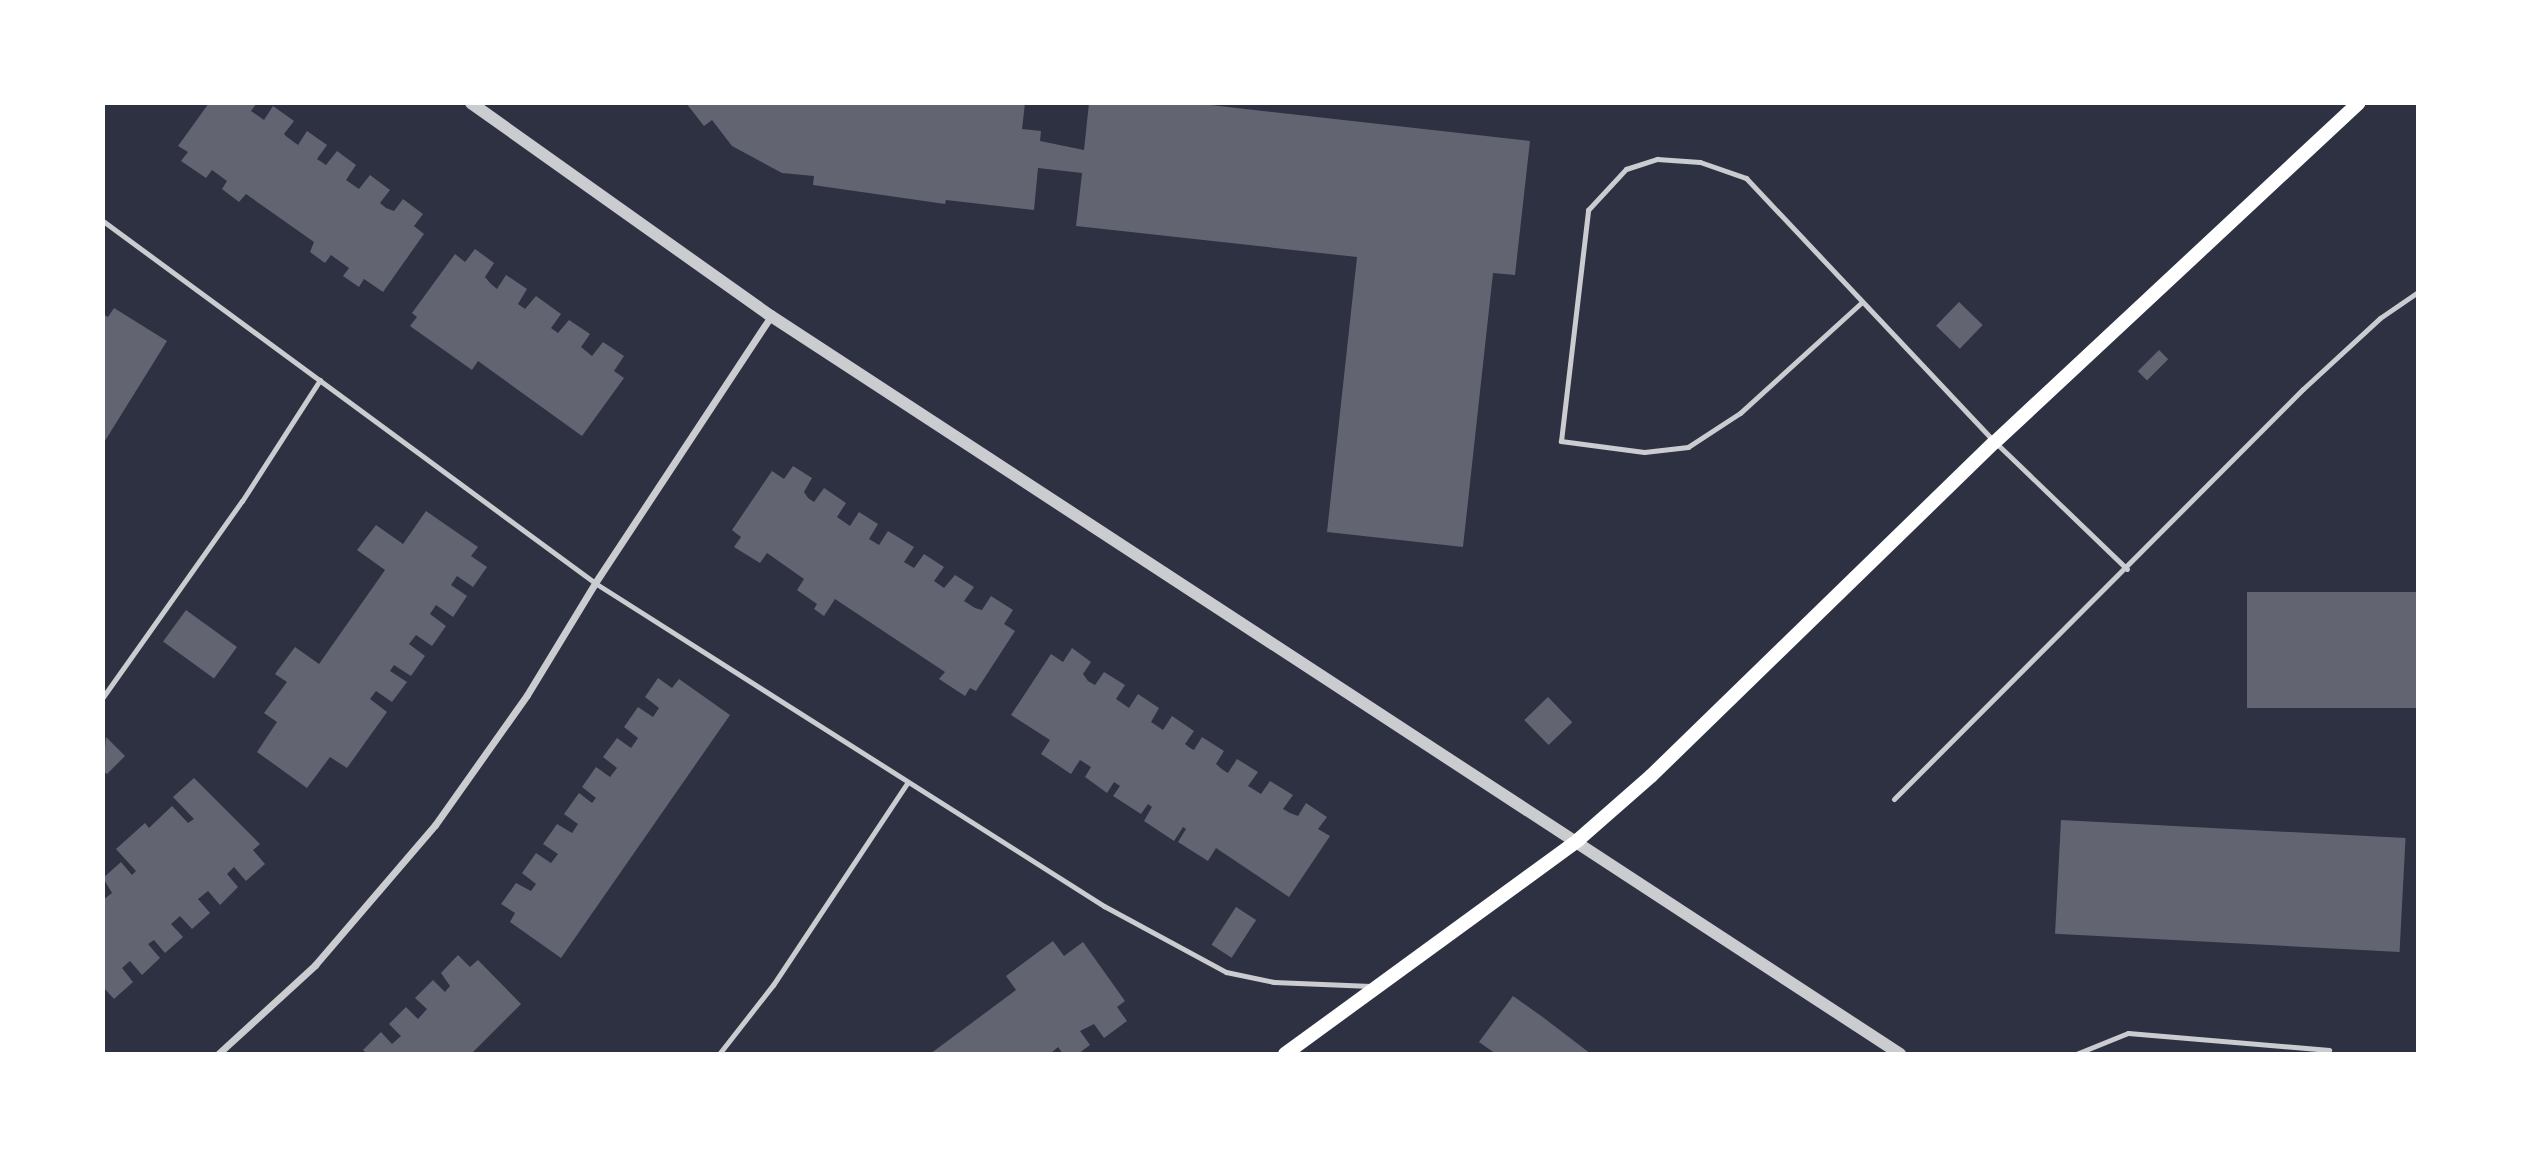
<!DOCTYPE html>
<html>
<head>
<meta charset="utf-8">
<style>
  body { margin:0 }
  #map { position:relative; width:2521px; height:1157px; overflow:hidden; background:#2d3142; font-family:"DejaVu Sans",sans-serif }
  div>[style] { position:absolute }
  .building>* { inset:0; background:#626471; transform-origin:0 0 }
  .service>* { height:5px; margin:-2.5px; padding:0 2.5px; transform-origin:2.5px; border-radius:2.5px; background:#caccd0 }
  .minor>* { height:7px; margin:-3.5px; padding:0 3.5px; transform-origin:3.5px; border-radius:3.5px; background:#caccd0 }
  .tertiary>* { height:12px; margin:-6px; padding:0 6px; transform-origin:6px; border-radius:6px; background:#caccd0 }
  .secondary>* { height:14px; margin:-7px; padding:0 7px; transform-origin:7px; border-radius:7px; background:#fff }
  span { translate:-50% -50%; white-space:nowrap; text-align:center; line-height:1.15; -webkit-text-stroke:5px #fff; paint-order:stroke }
  .frame { position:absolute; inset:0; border:105px solid #fff; pointer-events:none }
</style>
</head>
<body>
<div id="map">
  <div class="building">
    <div style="clip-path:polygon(209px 103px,257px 103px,251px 111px,264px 120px,273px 106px,294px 121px,284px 134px,287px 137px,298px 145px,307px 131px,327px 145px,317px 159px,326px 165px,337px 151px,356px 165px,346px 180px,359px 189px,370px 175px,390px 190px,380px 203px,386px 208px,394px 211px,403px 199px,423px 214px,414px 226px,424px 234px,383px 292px,364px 279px,359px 287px,343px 276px,349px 268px,331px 255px,325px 263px,310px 252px,314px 242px,246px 194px,239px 202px,222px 189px,227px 181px,212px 170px,206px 178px,181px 161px,188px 152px,178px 146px)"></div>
    <div style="clip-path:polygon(686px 103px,1025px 103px,1022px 129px,1041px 131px,1040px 141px,1084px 150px,1089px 103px,1193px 103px,1530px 141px,1515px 275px,1493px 273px,1463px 547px,1327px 532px,1357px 257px,1076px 226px,1082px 173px,1038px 168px,1034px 210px,946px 200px,945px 204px,813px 185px,814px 176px,782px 173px,732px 146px,712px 120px,704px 126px)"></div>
    <div style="clip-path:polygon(475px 249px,494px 263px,485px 277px,490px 283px,497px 289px,506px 275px,527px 289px,518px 304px,525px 309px,536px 296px,561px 314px,551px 328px,558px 333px,569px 320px,590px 334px,581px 347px,592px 356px,603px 342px,624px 356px,614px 371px,624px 378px,582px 436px,478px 361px,472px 370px,410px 326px,417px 317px,412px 313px,455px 254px,465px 262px)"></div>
    <div style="left:1959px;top:302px;width:33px;height:33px;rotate:44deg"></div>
    <div style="clip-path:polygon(114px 308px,167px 341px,103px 444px,103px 314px,108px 317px)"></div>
    <div style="left:2159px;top:350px;width:13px;height:30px;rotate:45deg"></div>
    <div style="clip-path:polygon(793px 466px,812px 478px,804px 492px,808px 498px,814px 502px,824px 488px,846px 503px,837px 517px,850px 526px,859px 512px,878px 524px,869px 539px,879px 545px,888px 531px,914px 547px,904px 562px,914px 568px,924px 554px,944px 567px,934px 581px,944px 588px,955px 575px,974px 587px,964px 601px,975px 608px,982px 610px,991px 596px,1013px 610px,1004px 624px,1015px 631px,976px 691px,970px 688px,965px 696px,939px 679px,945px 672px,835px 599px,824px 616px,814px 609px,817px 604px,797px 590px,804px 579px,767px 553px,760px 563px,734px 547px,741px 537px,732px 530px,772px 471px,784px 479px)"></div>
    <div style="clip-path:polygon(426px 511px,478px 547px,471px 556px,487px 567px,473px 587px,457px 576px,451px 585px,467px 596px,453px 617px,436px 605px,430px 614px,446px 626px,432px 646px,416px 635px,409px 644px,425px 656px,411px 676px,394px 665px,390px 671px,407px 682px,392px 702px,376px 691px,370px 699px,387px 712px,347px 768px,330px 757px,307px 788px,257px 752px,277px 722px,264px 713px,287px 682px,275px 674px,295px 647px,319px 664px,385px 570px,357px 550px,376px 525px,403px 544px)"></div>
    <div style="left:2418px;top:592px;width:116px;height:171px;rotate:90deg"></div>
    <div style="left:186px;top:610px;width:63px;height:39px;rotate:36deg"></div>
    <div style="clip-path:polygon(1072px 648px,1091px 662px,1083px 674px,1088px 681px,1095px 685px,1104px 672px,1125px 685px,1116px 699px,1129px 708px,1138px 694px,1159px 708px,1151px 722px,1163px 730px,1172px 716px,1194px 731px,1185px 744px,1190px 748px,1194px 750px,1202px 737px,1224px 751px,1216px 764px,1223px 770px,1228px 773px,1237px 759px,1258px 772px,1248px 786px,1261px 794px,1270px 781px,1293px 795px,1283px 809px,1290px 813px,1298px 816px,1306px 803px,1327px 817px,1318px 829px,1330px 836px,1289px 897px,1216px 848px,1208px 861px,1178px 842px,1186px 829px,1183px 827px,1174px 841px,1144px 821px,1152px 807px,1148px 804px,1141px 814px,1113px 796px,1120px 786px,1114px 782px,1107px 793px,1085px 777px,1091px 767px,1080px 760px,1071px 774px,1041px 754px,1050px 740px,1011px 715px,1051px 654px,1063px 662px)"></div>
    <div style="clip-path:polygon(658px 678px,672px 688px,679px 679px,730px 715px,561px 958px,510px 922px,515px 913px,501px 904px,516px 883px,531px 891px,536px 884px,522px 873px,536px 853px,551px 863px,558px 854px,543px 844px,557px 824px,572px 833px,578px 824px,564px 814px,579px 793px,592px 803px,596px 798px,582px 787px,596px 767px,610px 777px,617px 768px,603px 757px,617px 738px,631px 748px,636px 741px,638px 738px,624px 727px,638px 707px,653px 717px,659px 708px,645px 697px)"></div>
    <div style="left:1548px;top:697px;width:35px;height:33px;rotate:46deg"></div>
    <div style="clip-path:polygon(106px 737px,125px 756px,107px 774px,103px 771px)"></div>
    <div style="clip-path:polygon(194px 778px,260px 844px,253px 850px,265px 864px,246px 881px,234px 867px,227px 874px,238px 887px,220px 905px,208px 891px,198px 899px,210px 913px,192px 929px,180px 916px,171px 924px,183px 937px,165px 953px,154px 940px,148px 944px,160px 958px,142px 975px,130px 961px,122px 968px,133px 982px,114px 999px,103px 987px,103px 900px,112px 893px,103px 878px,121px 862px,132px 875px,136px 871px,116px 849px,145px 823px,149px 828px,172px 806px,188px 823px,194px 819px,173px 797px)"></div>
    <div style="left:2061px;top:820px;width:345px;height:114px;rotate:3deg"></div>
    <div style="left:1236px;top:907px;width:24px;height:45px;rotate:33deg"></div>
    <div style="clip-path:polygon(1053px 941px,1064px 956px,1083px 942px,1125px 1001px,1117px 1007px,1127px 1021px,1104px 1038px,1094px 1024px,1080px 1031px,1090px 1045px,1078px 1054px,1063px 1054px,1058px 1047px,1050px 1054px,930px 1054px,1016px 990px,1006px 976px)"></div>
    <div style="clip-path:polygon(458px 955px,470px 967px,478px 960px,521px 1004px,471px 1054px,367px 1054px,363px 1050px,381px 1032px,392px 1044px,401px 1036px,389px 1024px,406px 1007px,418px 1019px,427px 1009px,415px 998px,433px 980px,445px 992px,450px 986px,441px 973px)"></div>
    <div style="clip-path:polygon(1513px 996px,1544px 1018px,1591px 1054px,1496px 1054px,1479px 1042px)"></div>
  </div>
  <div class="service">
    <div style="left:103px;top:221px;width:611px;rotate:36.34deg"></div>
    <div style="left:595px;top:583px;width:603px;rotate:32.4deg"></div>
    <div style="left:1104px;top:906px;width:139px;rotate:28.4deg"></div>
    <div style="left:1226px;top:972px;width:49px;rotate:11.8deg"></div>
    <div style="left:1274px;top:982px;width:97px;rotate:2.4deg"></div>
    <div style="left:1862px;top:302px;width:165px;rotate:137.7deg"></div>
    <div style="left:1740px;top:413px;width:62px;rotate:146.8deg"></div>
    <div style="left:1688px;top:447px;width:44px;rotate:173.5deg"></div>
    <div style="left:1644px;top:452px;width:84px;rotate:-172.5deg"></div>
    <div style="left:1561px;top:441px;width:233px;rotate:-83.3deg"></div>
    <div style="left:1588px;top:210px;width:56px;rotate:-47.2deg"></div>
    <div style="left:1626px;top:169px;width:33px;rotate:-18deg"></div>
    <div style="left:1657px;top:159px;width:43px;rotate:4deg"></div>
    <div style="left:1700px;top:162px;width:49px;rotate:19.2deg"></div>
    <div style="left:1746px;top:178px;width:363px;rotate:46.7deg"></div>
    <div style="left:1995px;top:442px;width:183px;rotate:43.9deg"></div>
    <div style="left:103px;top:697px;width:240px;rotate:-54.7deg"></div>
    <div style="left:242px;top:501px;width:144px;rotate:-57.2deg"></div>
    <div style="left:1894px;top:799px;width:579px;rotate:-45.07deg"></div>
    <div style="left:2303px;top:389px;width:105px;rotate:-42.7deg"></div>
    <div style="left:2380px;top:318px;width:46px;rotate:-34.4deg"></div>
    <div style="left:719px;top:1054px;width:88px;rotate:-52deg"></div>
    <div style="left:773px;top:985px;width:242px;rotate:-56.4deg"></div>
    <div style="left:2076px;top:1054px;width:56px;rotate:-22deg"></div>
    <div style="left:2128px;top:1033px;width:202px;rotate:4.8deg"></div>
  </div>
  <div class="minor">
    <div style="left:218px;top:1054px;width:132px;rotate:-42.5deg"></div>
    <div style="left:315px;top:965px;width:184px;rotate:-49.4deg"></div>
    <div style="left:435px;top:825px;width:159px;rotate:-54.7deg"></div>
    <div style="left:527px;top:695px;width:131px;rotate:-58.7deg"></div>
    <div style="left:595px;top:583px;width:320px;rotate:-56.6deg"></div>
  </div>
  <div class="tertiary">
    <div style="left:471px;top:103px;width:368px;rotate:35.4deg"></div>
    <div style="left:771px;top:316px;width:1349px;rotate:33.17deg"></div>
  </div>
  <div class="secondary">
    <div style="left:1285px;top:1054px;width:363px;rotate:-36.1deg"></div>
    <div style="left:1578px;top:840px;width:97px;rotate:-41.2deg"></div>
    <div style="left:1651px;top:776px;width:479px;rotate:-44.2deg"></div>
    <div style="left:1995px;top:442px;width:497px;rotate:-43deg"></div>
  </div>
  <div class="frame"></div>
</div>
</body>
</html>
